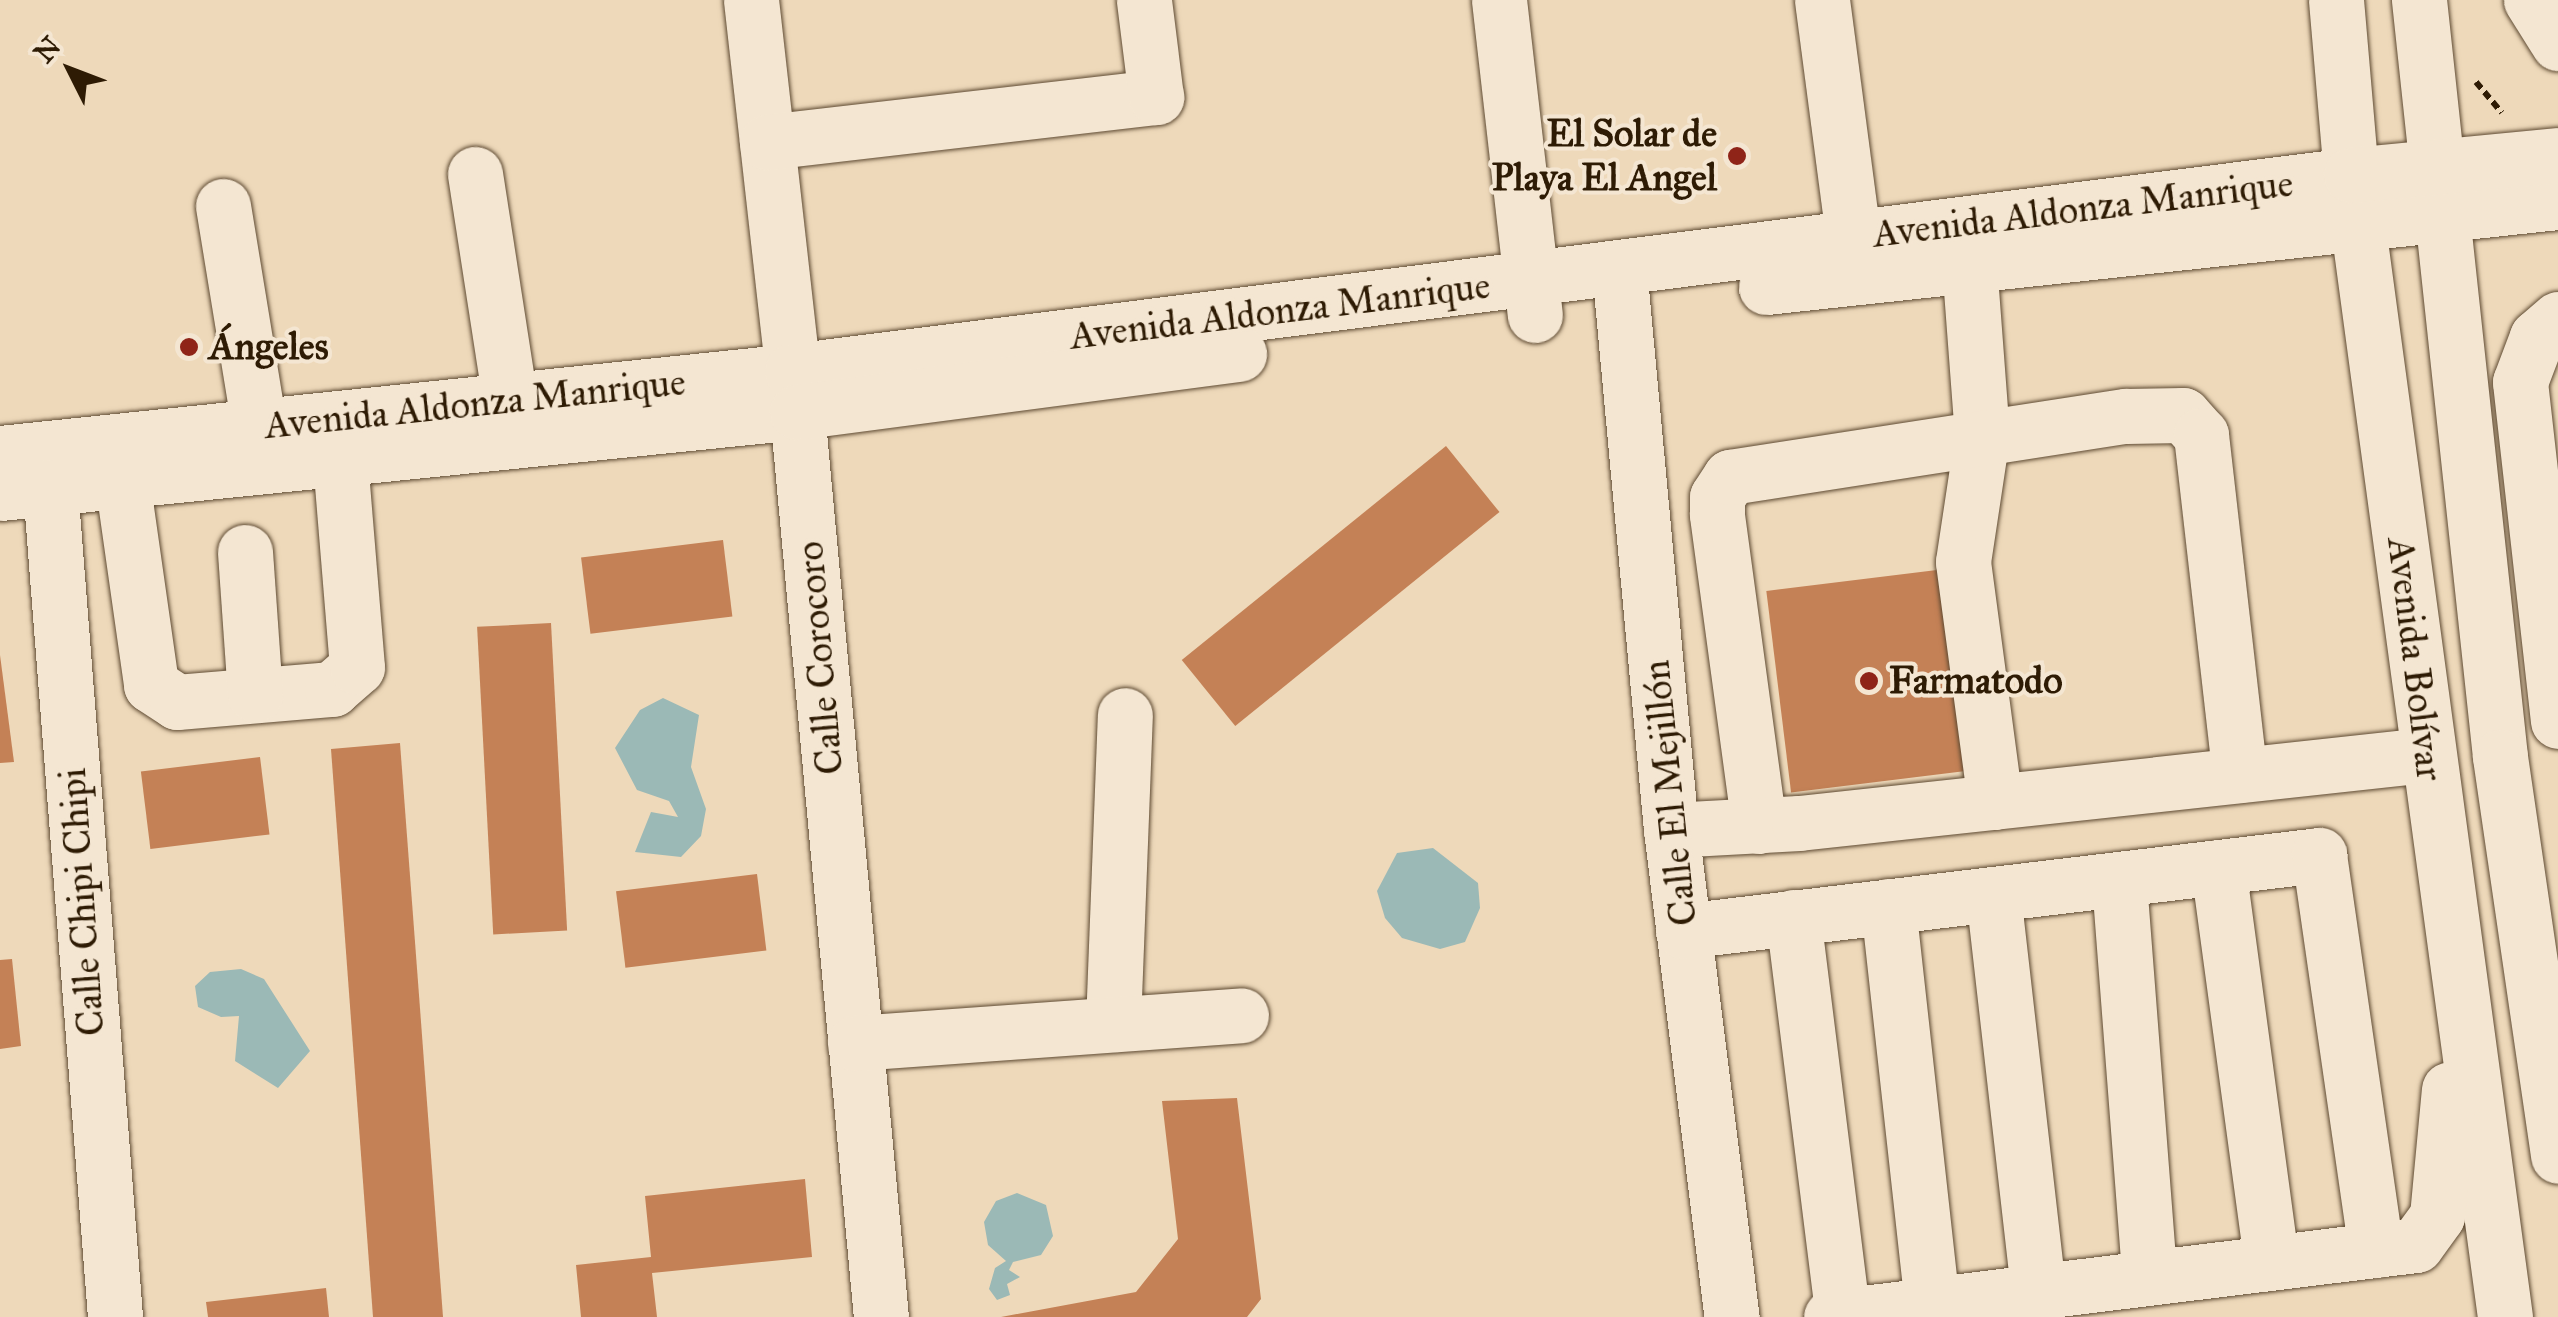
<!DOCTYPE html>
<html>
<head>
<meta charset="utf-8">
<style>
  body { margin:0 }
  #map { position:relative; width:2558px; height:1317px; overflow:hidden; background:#eed9ba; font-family:"IM FELL Great Primer",serif }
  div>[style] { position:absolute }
  .water>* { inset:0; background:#9bb9b6 }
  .building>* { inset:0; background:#c48156; transform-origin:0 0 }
  .path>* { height:6px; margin-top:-3px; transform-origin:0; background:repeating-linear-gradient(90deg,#2e1b04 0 8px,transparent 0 13px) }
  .roads { filter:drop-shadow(0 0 2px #5e4a32) drop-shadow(0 0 2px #5e4a32) }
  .minor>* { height:55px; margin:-27.5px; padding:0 27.5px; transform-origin:27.5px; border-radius:27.5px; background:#f4e6d2 }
  .dots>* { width:28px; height:28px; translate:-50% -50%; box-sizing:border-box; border:5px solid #f4e6d2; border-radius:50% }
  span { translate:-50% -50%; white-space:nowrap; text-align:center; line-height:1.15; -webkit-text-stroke:8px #f4e6d2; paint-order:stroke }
  .poi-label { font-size:38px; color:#2e1b04; font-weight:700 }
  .right { translate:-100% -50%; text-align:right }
  .left { translate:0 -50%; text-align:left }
  .street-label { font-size:38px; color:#2e1b04 }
  .north { position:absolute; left:20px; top:20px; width:100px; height:100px; -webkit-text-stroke:8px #f4e6d2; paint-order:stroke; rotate:312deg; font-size:28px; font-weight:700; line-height:40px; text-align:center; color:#2e1b04 }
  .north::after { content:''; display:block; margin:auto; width:35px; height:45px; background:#2e1b04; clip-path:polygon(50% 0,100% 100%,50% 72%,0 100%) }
</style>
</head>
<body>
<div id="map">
  <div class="water">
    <div style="clip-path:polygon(663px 698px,699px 715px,691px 767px,706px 809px,701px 836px,681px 857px,635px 852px,651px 812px,678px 817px,669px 801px,637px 790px,615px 748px,640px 710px)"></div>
    <div style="clip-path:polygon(1433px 848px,1478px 883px,1480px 908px,1465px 942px,1440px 949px,1402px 938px,1385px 918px,1377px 891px,1397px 853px)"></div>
    <div style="clip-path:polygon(241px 969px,264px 979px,310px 1051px,278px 1088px,235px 1061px,239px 1016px,221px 1017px,198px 1007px,195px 986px,210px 972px)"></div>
    <div style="clip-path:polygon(1017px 1193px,1046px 1205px,1053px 1236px,1041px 1255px,1013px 1262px,1009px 1270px,1020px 1277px,1007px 1284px,1010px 1295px,997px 1300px,989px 1289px,995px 1268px,1006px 1261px,988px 1245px,984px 1222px,996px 1201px)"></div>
  </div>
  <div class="building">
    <div style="left:1446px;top:446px;width:85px;height:340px;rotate:51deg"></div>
    <div style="left:723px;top:540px;width:77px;height:143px;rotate:83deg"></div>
    <div style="left:1945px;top:569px;width:203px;height:180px;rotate:83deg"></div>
    <div style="left:551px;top:623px;width:308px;height:74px;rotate:87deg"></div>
    <div style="clip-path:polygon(0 655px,14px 762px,0 763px)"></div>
    <div style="clip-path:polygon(400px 743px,419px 995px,443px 1317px,373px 1317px,331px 749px)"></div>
    <div style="left:260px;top:757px;width:78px;height:120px;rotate:83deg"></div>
    <div style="left:757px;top:874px;width:77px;height:142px;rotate:83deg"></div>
    <div style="clip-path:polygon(12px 959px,21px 1046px,0 1049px,0 960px)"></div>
    <div style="clip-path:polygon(1237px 1098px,1261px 1299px,1247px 1317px,1001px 1317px,1136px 1292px,1178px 1239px,1162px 1101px)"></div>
    <div style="clip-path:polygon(805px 1179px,812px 1257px,652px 1273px,657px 1317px,581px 1317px,576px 1265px,651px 1257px,645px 1196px)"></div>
    <div style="clip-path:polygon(326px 1288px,329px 1317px,208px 1317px,206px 1302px)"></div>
  </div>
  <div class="path">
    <div style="left:2476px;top:82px;width:40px;rotate:50deg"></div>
  </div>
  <div class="roads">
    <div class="minor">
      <div style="left:751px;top:0;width:415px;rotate:83.6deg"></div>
      <div style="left:797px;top:412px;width:909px;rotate:84.7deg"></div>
      <div style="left:1499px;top:0;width:317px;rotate:83.5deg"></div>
      <div style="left:1822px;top:0;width:275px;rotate:82.5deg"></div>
      <div style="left:2336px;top:0;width:176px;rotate:85.1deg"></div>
      <div style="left:2351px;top:175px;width:1152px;rotate:82.32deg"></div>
      <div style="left:2419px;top:0;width:761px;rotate:83.89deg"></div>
      <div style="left:2500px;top:757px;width:403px;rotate:81.7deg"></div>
      <div style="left:2531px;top:0;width:51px;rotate:57.9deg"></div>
      <div style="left:767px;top:142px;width:392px;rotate:-6.6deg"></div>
      <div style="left:1156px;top:97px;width:98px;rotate:-97.1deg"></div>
      <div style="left:475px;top:174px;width:229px;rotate:81.2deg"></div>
      <div style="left:223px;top:206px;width:223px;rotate:80.7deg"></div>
      <div style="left:1969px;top:263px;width:173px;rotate:85.7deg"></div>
      <div style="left:1982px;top:436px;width:127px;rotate:98.6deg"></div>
      <div style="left:1963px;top:562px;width:242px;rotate:82.4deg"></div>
      <div style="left:1619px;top:268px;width:564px;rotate:84.71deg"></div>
      <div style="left:1671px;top:830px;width:491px;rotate:82.9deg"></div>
      <div style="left:1766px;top:287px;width:797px;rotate:-6.13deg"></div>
      <div style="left:2558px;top:319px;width:28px;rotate:139deg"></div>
      <div style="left:2537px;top:337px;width:48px;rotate:110.7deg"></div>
      <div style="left:2520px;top:382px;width:341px;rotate:83.6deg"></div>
      <div style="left:0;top:453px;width:796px;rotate:-5.91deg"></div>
      <div style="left:792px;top:371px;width:1571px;rotate:-7.17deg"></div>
      <div style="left:2351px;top:175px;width:208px;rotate:-5.5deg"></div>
      <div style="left:122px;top:480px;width:207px;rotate:81.9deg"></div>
      <div style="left:151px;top:685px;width:31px;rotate:33deg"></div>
      <div style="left:177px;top:702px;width:156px;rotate:-4.8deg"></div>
      <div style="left:332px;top:689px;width:33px;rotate:-41deg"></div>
      <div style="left:357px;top:667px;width:210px;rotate:-94.7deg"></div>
      <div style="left:50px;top:487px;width:833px;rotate:85.52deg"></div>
      <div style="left:0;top:493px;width:801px;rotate:-5.8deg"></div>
      <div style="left:797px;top:412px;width:446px;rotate:-7.5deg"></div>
      <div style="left:245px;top:552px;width:143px;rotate:86deg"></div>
      <div style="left:1759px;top:826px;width:315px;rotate:-97.7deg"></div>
      <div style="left:1717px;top:514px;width:17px;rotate:-90deg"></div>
      <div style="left:1717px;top:497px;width:24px;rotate:-57deg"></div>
      <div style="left:1730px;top:477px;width:401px;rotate:-8.8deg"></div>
      <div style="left:2126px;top:416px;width:57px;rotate:-1deg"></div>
      <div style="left:2183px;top:415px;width:27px;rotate:48deg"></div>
      <div style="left:2201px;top:435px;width:342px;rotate:83.5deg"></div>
      <div style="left:1671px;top:830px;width:128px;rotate:-3.1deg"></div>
      <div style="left:1799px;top:823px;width:631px;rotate:-6.19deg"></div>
      <div style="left:2218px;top:867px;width:398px;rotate:82.3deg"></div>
      <div style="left:2119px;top:882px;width:395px;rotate:85.6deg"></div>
      <div style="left:1993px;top:894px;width:400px;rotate:83.5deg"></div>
      <div style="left:1888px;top:906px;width:400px;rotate:83.7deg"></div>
      <div style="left:1793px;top:917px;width:402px;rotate:82.9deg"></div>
      <div style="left:1683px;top:931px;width:641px;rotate:-6.81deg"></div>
      <div style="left:2319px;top:855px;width:399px;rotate:81.8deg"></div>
      <div style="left:1113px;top:1024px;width:309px;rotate:-87.8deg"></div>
      <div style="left:855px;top:1043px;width:387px;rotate:-4.1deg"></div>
      <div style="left:1831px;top:1317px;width:589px;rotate:-7.02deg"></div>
      <div style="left:2416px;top:1245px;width:36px;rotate:-54deg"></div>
      <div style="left:2437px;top:1216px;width:127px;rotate:-84.6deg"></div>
    </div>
  </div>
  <div class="dots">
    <div style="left:1737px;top:156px;background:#8f2418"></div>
    <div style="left:189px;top:347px;background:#8f2418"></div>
    <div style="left:1869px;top:681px;background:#8f2418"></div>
  </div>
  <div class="poi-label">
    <span class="right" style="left:1717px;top:156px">El Solar de<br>Playa El Angel</span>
    <span class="left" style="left:209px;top:347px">Ángeles</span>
    <span class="left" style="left:1889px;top:681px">Farmatodo</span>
  </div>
  <div class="street-label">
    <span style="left:2083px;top:209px;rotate:-7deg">Avenida Aldonza Manrique</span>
    <span style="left:1280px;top:311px;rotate:-7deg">Avenida Aldonza Manrique</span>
    <span style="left:475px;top:404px;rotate:-6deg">Avenida Aldonza Manrique</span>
    <span style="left:820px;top:658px;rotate:-95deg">Calle Corocoro</span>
    <span style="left:2415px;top:659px;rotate:83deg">Avenida Bolívar</span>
    <span style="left:1670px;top:793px;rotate:-96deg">Calle El Mejillón</span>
    <span style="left:82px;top:902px;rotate:-94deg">Calle Chipi Chipi</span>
  </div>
  <div class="north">N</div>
</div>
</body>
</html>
